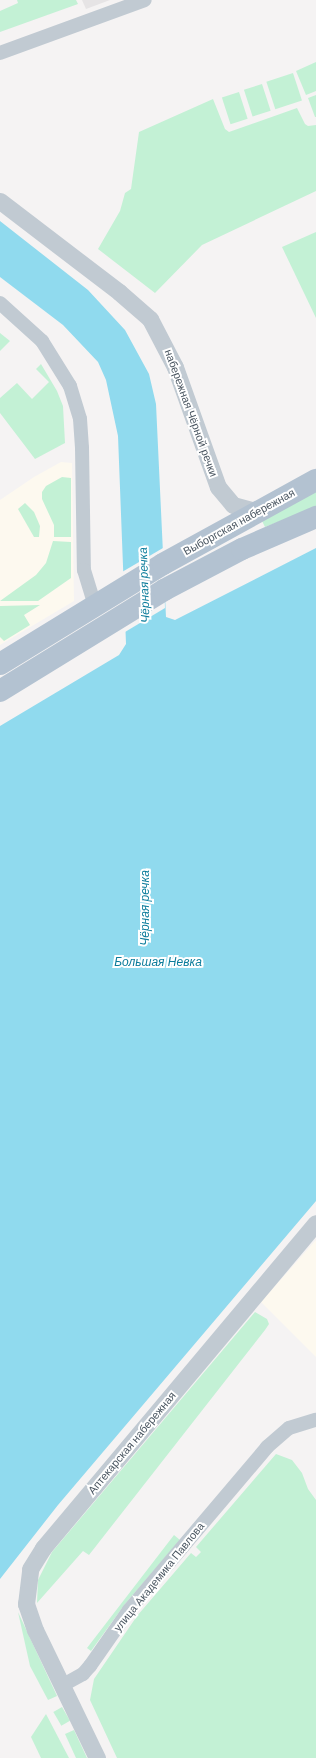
<!DOCTYPE html>
<html>
<head>
<meta charset="utf-8">
<style>
  body { margin:0 }
  #map { position:relative; width:316px; height:1758px; overflow:hidden; background:#f5f3f3; font-family:Arial,sans-serif }
  div>[style] { position:absolute }
  .commercial>* { inset:0; background:#fdf9ef }
  .education>* { inset:0; background:#e6e4e5 }
  .green>* { inset:0; background:#c3f1d5; transform-origin:0 0 }
  .water>* { inset:0; background:#90daee }
  .pier>* { inset:0; background:#f5f3f3 }
  .minor>* { height:14px; margin:-7px; padding:0 7px; transform-origin:7px; border-radius:7px; background:#c1cad2 }
  .tertiary>* { height:17px; margin:-8.5px; padding:0 8.5px; transform-origin:8.5px; border-radius:8.5px; background:#c1cad2 }
  .primary>* { height:22px; margin:-11px; padding:0 11px; transform-origin:11px; border-radius:11px; background:#b3c2d1 }
  span { translate:-50% -50%; white-space:nowrap; text-align:center; line-height:1.15; -webkit-text-stroke:4px #fff; paint-order:stroke }
  .street-label { font-size:11px; color:#4a5661 }
  .water-label { font-size:12px; color:#0c7c9b; font-style:italic }
</style>
</head>
<body>
<div id="map">
  <div class="commercial">
    <div style="clip-path:polygon(61px 462px,72px 463px,74px 601px,0 645px,0 500px,34px 477px)"></div>
    <div style="clip-path:polygon(316px 1240px,316px 1357px,261px 1302px)"></div>
  </div>
  <div class="education">
    <div style="clip-path:polygon(82px 0,110px 0,86px 9px)"></div>
  </div>
  <div class="green">
    <div style="clip-path:polygon(17px 0,76px 0,78px 4px,0 32px,0 11px,18px 3px)"></div>
    <div style="clip-path:polygon(316px 62px,316px 91px,306px 95px,296px 71px)"></div>
    <div style="left:293px;top:73px;width:29px;height:28px;rotate:72deg"></div>
    <div style="left:262px;top:84px;width:28px;height:19px;rotate:72deg"></div>
    <div style="left:239px;top:92px;width:28px;height:18px;rotate:72deg"></div>
    <div style="clip-path:polygon(316px 95px,316px 117px,315px 117px,308px 98px)"></div>
    <div style="clip-path:polygon(213px 99px,225px 129px,229px 132px,297px 108px,305px 124px,308px 126px,316px 125px,316px 191px,202px 245px,155px 293px,98px 249px,120px 211px,125px 193px,131px 189px,139px 132px)"></div>
    <div style="clip-path:polygon(316px 232px,316px 318px,282px 247px)"></div>
    <div style="clip-path:polygon(0 333px,10px 341px,0 351px)"></div>
    <div style="clip-path:polygon(41px 364px,57px 391px,63px 406px,65px 443px,35px 459px,0 413px,0 398px,17px 383px,32px 399px,49px 382px,36px 369px)"></div>
    <div style="clip-path:polygon(62px 477px,71px 478px,71px 537px,54px 537px,54px 525px,42px 499px,42px 492px,46px 486px)"></div>
    <div style="clip-path:polygon(316px 491px,316px 507px,265px 527px,262px 521px)"></div>
    <div style="clip-path:polygon(25px 503px,34px 512px,40px 526px,39px 537px,34px 537px,18px 509px)"></div>
    <div style="clip-path:polygon(53px 541px,71px 542px,71px 578px,38px 601px,0 601px,36px 575px,46px 563px)"></div>
    <div style="clip-path:polygon(40px 605px,24px 615px,30px 625px,4px 641px,0 637px,0 606px)"></div>
    <div style="clip-path:polygon(255px 1312px,267px 1319px,269px 1324px,265px 1330px,89px 1555px,83px 1551px,37px 1603px,38px 1580px,52px 1552px)"></div>
    <div style="clip-path:polygon(276px 1454px,292px 1460px,302px 1473px,308px 1489px,316px 1500px,316px 1758px,117px 1758px,90px 1700px,94px 1679px,137px 1616px,191px 1553px,196px 1557px,201px 1552px,196px 1547px)"></div>
    <div style="clip-path:polygon(174px 1535px,180px 1540px,125px 1604px,91px 1651px,87px 1648px)"></div>
    <div style="clip-path:polygon(18px 1612px,57px 1696px,48px 1700px,30px 1666px)"></div>
    <div style="left:62px;top:1707px;width:16px;height:10px;rotate:60deg"></div>
    <div style="clip-path:polygon(46px 1714px,69px 1758px,41px 1758px,31px 1737px)"></div>
    <div style="clip-path:polygon(74px 1730px,87px 1758px,76px 1758px,65px 1734px)"></div>
  </div>
  <div class="water">
    <div style="clip-path:polygon(0 221px,88px 290px,125px 330px,149px 374px,156px 404px,166px 617px,175px 620px,316px 548px,316px 1201px,58px 1505px,0 1579px,0 726px,119px 655px,126px 644px,118px 436px,106px 380px,98px 362px,63px 325px,0 277px)"></div>
  </div>
  <div class="pier">
    <div style="clip-path:polygon(163px 548px,165px 608px,125px 632px,122px 572px)"></div>
  </div>
  <div class="minor">
    <div style="left:0;top:53px;width:154px;rotate:-20.1deg"></div>
    <div style="left:0;top:303px;width:57px;rotate:42.1deg"></div>
    <div style="left:42px;top:341px;width:53px;rotate:58.1deg"></div>
    <div style="left:70px;top:386px;width:34px;rotate:73deg"></div>
    <div style="left:80px;top:419px;width:29px;rotate:86deg"></div>
    <div style="left:82px;top:448px;width:122px;rotate:89.1deg"></div>
    <div style="left:84px;top:570px;width:37px;rotate:73deg"></div>
    <div style="left:63px;top:1685px;width:23px;rotate:-29deg"></div>
    <div style="left:83px;top:1674px;width:11px;rotate:-49deg"></div>
    <div style="left:90px;top:1666px;width:68px;rotate:-55.1deg"></div>
    <div style="left:129px;top:1610px;width:214px;rotate:-49.7deg"></div>
    <div style="left:267px;top:1447px;width:29px;rotate:-41deg"></div>
    <div style="left:289px;top:1428px;width:28px;rotate:-17deg"></div>
  </div>
  <div class="tertiary">
    <div style="left:0;top:201px;width:150px;rotate:37.4deg"></div>
    <div style="left:119px;top:292px;width:41px;rotate:41.1deg"></div>
    <div style="left:150px;top:319px;width:54px;rotate:62.5deg"></div>
    <div style="left:175px;top:367px;width:127px;rotate:70.3deg"></div>
    <div style="left:218px;top:487px;width:23px;rotate:50deg"></div>
    <div style="left:233px;top:505px;width:23px;rotate:15deg"></div>
    <div style="left:97px;top:1758px;width:142px;rotate:-115.8deg"></div>
    <div style="left:35px;top:1630px;width:28px;rotate:-109deg"></div>
    <div style="left:26px;top:1604px;width:35px;rotate:-83deg"></div>
    <div style="left:30px;top:1569px;width:25px;rotate:-58deg"></div>
    <div style="left:43px;top:1548px;width:424px;rotate:-50deg"></div>
  </div>
  <div class="primary">
    <div style="left:0;top:664px;width:191px;rotate:-31.5deg"></div>
    <div style="left:163px;top:564px;width:175px;rotate:-28.8deg"></div>
    <div style="left:0;top:691px;width:193px;rotate:-31.6deg"></div>
    <div style="left:164px;top:590px;width:88px;rotate:-27.7deg"></div>
    <div style="left:242px;top:549px;width:81px;rotate:-23.4deg"></div>
  </div>
  <div class="street-label">
    <span style="left:191px;top:413px;rotate:70deg">набережная Чёрной речки</span>
    <span style="left:239px;top:522px;rotate:-29deg">Выборгская набережная</span>
    <span style="left:132px;top:1443px;rotate:-50deg">Аптекарская набережная</span>
    <span style="left:159px;top:1577px;rotate:-51deg">улица Академика Павлова</span>
  </div>
  <div class="water-label">
    <span style="left:145px;top:585px;rotate:-92deg">Чёрная речка</span>
    <span style="left:146px;top:908px;rotate:-90deg">Чёрная речка</span>
    <span style="left:158px;top:963px">Большая Невка</span>
  </div>
</div>
</body>
</html>
